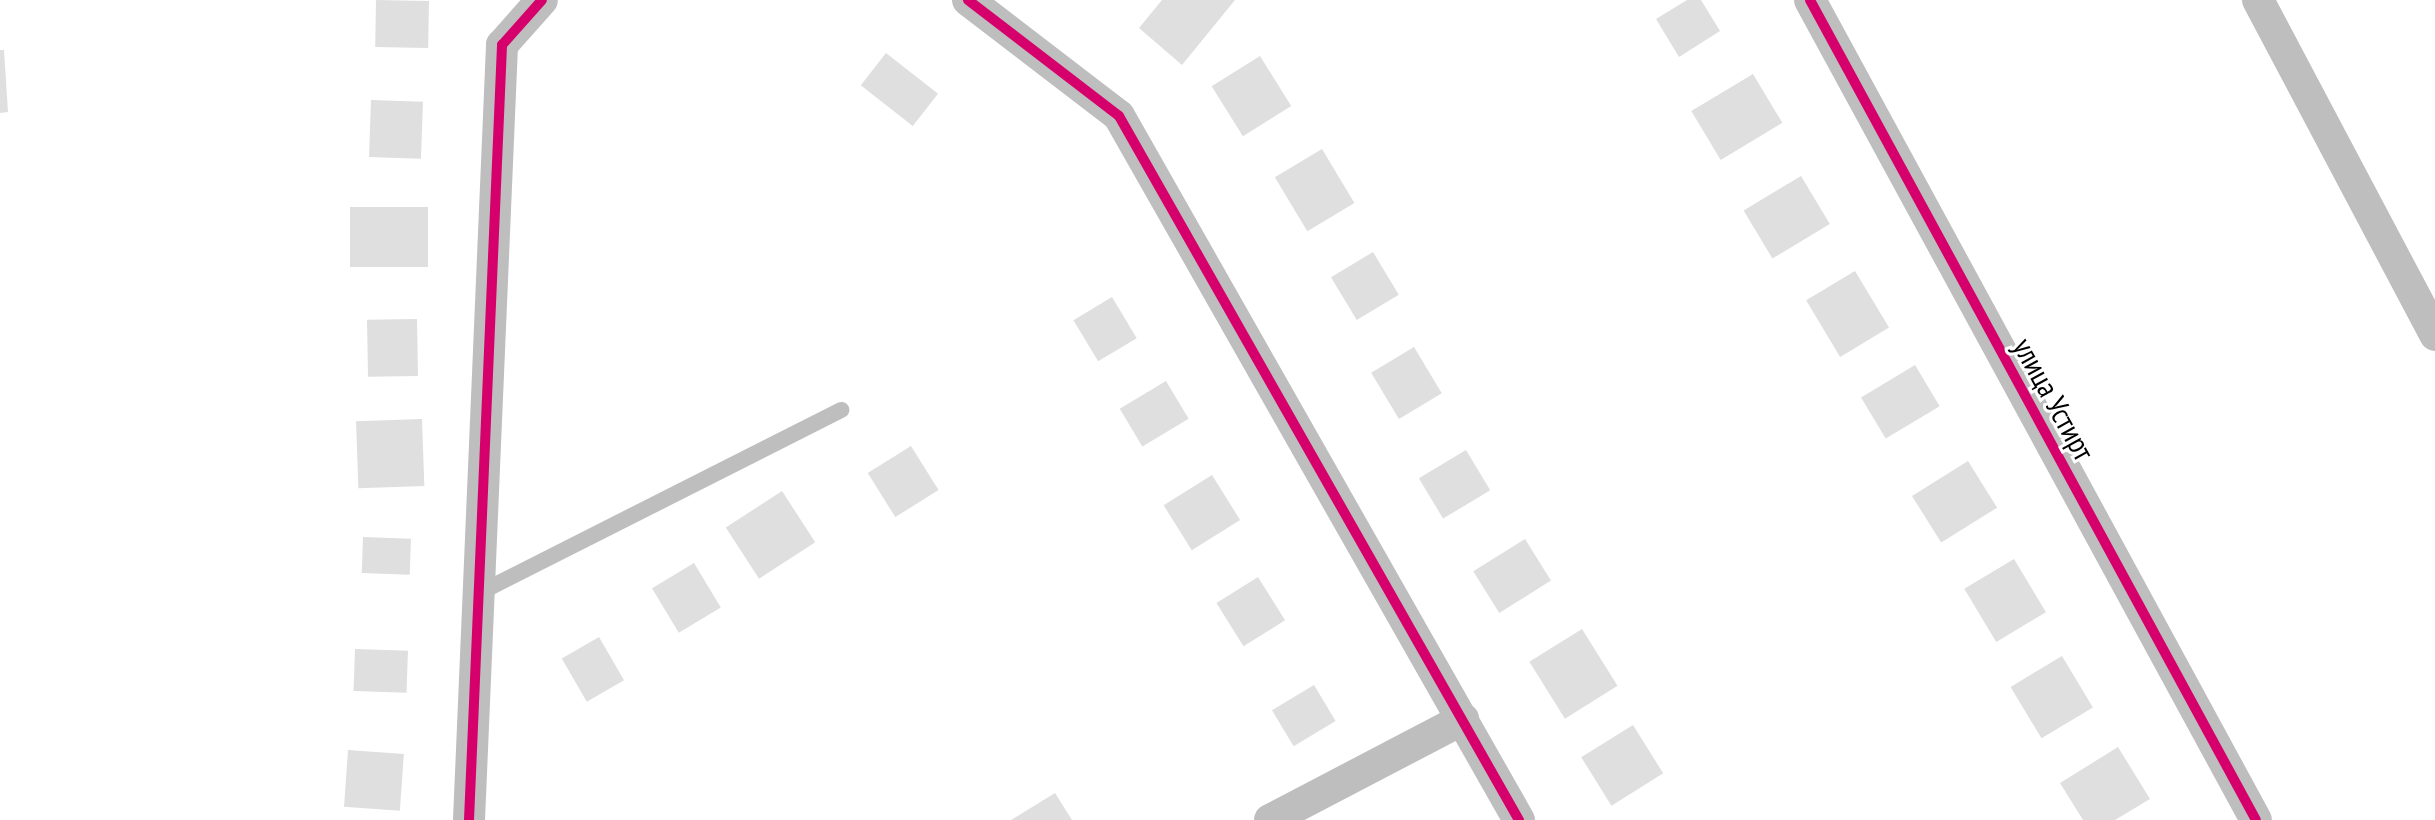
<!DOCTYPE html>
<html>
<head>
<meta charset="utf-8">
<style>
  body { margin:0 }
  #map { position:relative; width:2435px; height:820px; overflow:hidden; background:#fff; font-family:"PT Sans Narrow",sans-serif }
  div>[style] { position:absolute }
  .building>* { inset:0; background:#dfdfdf; transform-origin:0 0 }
  .service>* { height:16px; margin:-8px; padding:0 8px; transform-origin:8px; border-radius:8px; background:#bebebe }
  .minor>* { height:32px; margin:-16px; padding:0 16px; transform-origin:16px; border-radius:16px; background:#bebebe }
  .cycleway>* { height:10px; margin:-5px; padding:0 5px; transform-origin:5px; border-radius:5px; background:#d6006c }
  span { translate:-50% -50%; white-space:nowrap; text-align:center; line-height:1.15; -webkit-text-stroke:6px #fff; paint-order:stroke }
  .street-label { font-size:30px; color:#000 }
</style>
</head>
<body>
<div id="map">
  <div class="building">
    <div style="left:376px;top:0;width:53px;height:47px;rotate:1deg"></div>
    <div style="clip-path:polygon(1162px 0,1235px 0,1182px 65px,1139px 28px)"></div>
    <div style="clip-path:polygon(1687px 0,1701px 0,1720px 31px,1679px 57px,1656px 19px)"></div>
    <div style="clip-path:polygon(0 50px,4px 50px,8px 112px,0 113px)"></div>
    <div style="left:886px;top:53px;width:66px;height:41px;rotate:38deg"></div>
    <div style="left:1260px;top:56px;width:59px;height:57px;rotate:58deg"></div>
    <div style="left:1753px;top:74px;width:57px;height:72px;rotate:59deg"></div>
    <div style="left:371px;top:100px;width:52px;height:57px;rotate:2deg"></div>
    <div style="left:1322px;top:149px;width:63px;height:55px;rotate:59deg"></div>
    <div style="left:1801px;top:176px;width:56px;height:67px;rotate:59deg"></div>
    <div style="left:350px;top:207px;width:78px;height:60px"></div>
    <div style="left:1373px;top:252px;width:50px;height:49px;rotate:59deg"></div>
    <div style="left:1855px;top:271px;width:66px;height:57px;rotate:59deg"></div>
    <div style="left:1112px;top:297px;width:48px;height:45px;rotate:59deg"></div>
    <div style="left:417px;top:319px;width:57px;height:50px;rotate:89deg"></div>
    <div style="left:1414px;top:347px;width:54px;height:50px;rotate:59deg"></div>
    <div style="left:1915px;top:365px;width:48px;height:63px;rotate:59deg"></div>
    <div style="left:1166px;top:381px;width:44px;height:54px;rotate:59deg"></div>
    <div style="left:422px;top:419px;width:67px;height:66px;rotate:88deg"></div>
    <div style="left:911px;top:446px;width:52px;height:51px;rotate:58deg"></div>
    <div style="left:1466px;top:450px;width:47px;height:55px;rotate:59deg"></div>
    <div style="left:1968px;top:461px;width:55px;height:66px;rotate:58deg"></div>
    <div style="left:1212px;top:475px;width:53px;height:57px;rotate:58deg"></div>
    <div style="left:782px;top:491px;width:61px;height:67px;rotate:57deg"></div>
    <div style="left:363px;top:537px;width:48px;height:36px;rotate:2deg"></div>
    <div style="left:1525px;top:539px;width:49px;height:61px;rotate:58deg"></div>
    <div style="left:2014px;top:559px;width:62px;height:58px;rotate:59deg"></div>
    <div style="left:694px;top:563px;width:52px;height:49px;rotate:59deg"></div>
    <div style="left:1258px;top:577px;width:51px;height:49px;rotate:58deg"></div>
    <div style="left:1582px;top:629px;width:67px;height:62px;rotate:58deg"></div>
    <div style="left:599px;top:637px;width:50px;height:43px;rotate:60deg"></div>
    <div style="left:355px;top:649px;width:53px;height:42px;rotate:2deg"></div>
    <div style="left:2062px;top:656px;width:60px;height:60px;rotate:59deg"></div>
    <div style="left:1314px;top:685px;width:42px;height:49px;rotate:59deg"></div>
    <div style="left:1633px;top:725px;width:57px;height:61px;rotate:58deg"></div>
    <div style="clip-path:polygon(2118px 747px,2150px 799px,2115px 820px,2083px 820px,2060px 783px)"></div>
    <div style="left:348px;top:750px;width:56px;height:57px;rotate:4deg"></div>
    <div style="clip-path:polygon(1055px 793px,1072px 820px,1011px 820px)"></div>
  </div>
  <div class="service">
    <div style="left:479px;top:593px;width:406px;rotate:-26.8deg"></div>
  </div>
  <div class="minor">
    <div style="left:968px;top:0;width:190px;rotate:37.5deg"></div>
    <div style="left:1119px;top:116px;width:810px;rotate:60.4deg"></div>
    <div style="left:1810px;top:0;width:933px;rotate:61.46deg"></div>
    <div style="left:2258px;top:0;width:379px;rotate:62.1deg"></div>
    <div style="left:469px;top:820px;width:776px;rotate:-87.56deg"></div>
    <div style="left:502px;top:45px;width:60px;rotate:-48.4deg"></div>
    <div style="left:1270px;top:820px;width:218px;rotate:-27.6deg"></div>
  </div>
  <div class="cycleway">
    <div style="left:968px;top:0;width:190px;rotate:37.5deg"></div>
    <div style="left:1119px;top:116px;width:810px;rotate:60.4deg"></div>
    <div style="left:1810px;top:0;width:933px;rotate:61.46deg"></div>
    <div style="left:469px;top:820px;width:776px;rotate:-87.56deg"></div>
    <div style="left:502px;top:45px;width:60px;rotate:-48.4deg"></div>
  </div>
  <div class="street-label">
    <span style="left:2054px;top:399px;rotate:61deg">улица Устирт</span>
  </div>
</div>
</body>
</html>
